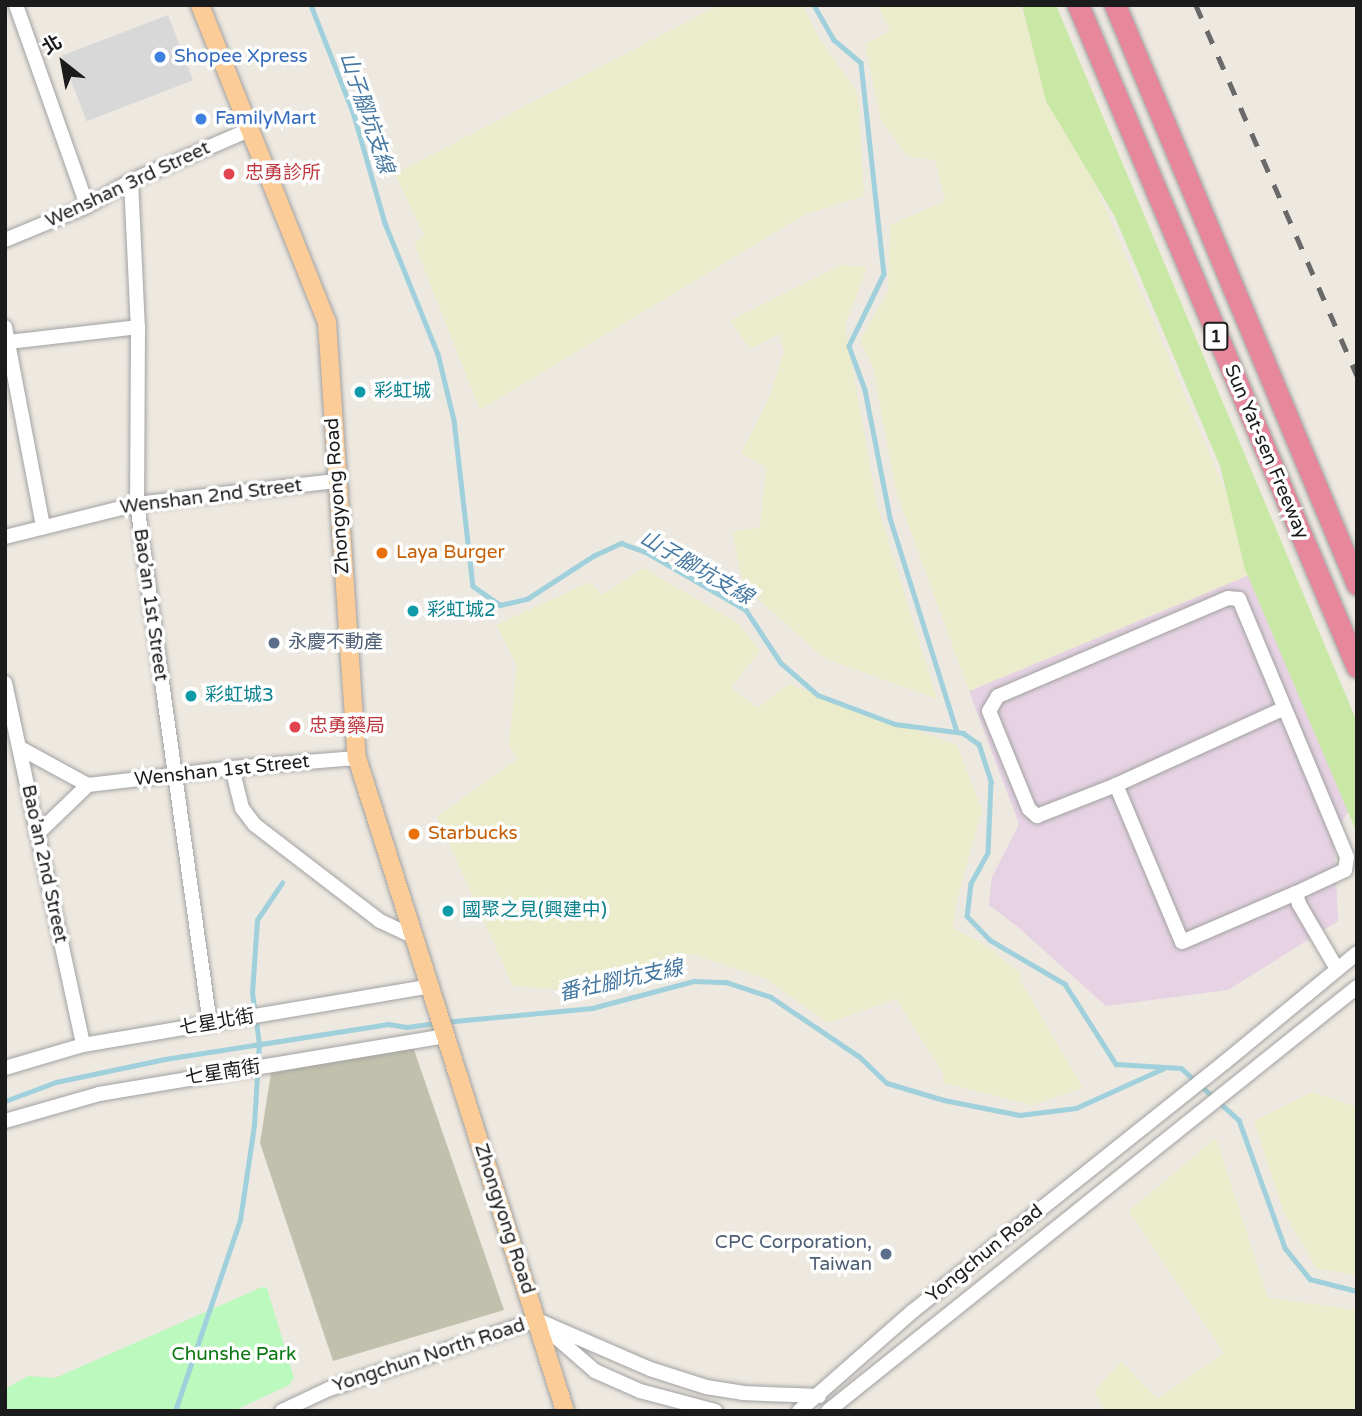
<!DOCTYPE html>
<html>
<head>
<meta charset="utf-8">
<style>
  body { margin:0 }
  #map { position:relative; width:1362px; height:1416px; overflow:hidden; background:#ede8e0; font-family:"Varela Round","Noto Sans TC",sans-serif }
  div>[style] { position:absolute }
  .residential>* { inset:0; background:#d9d8d8; transform-origin:0 0 }
  .industrial>* { inset:0; background:#e6d2e3 }
  .construction>* { inset:0; background:#c1c0ac }
  .farmland>* { inset:0; background:#ebeccb }
  .grass>* { inset:0; background:#c9e8a5 }
  .park>* { inset:0; background:#bcf9be }
  .stream>* { height:4.5px; margin:-2.25px; padding:0 2.25px; transform-origin:2.25px; border-radius:2.25px; background:#a0d0db }
  .roads { filter:drop-shadow(0 0 2px #a2a2a2) drop-shadow(0 0 2px #a2a2a2) }
  .minor>* { height:14px; margin:-7px; padding:0 7px; transform-origin:7px; border-radius:7px; background:#fff }
  .major>* { height:18px; margin:-9px; padding:0 9px; transform-origin:9px; border-radius:9px; background:#fbcc97 }
  .highway>* { height:21px; margin:-10.5px; padding:0 10.5px; transform-origin:10.5px; border-radius:10.5px; background:#e6879c }
  .rail>* { height:4.5px; margin-top:-2.25px; transform-origin:0; background:repeating-linear-gradient(90deg,#696969 0 14px,transparent 0 28px) }
  .dots>* { width:19px; height:19px; translate:-50% -50%; box-sizing:border-box; border:4px solid #fff; border-radius:50% }
  span { translate:-50% -50%; white-space:nowrap; text-align:center; line-height:1.15; -webkit-text-stroke:7px #fff; paint-order:stroke }
  .shield-label span { padding:2px 5px; background:#fff; border:2px solid; border-radius:5px; -webkit-text-stroke-width:0 }
  .shield-label { font-size:18px; color:#1b1b1b; font-weight:700 }
  .shop-label { font-size:19px; color:#366cbe }
  .left { translate:0 -50%; text-align:left }
  .health-label { font-size:19px; color:#be3a42 }
  .street-label { font-size:19px; color:#1b1b1b }
  .culture-label { font-size:19px; color:#0d838f }
  .food-label { font-size:19px; color:#c56008 }
  .service-label { font-size:19px; color:#4e5e75 }
  .right { translate:-100% -50%; text-align:right }
  .park-label { font-size:19px; color:#0b7710 }
  .water-label { font-size:21px; color:#4678a2; font-style:italic }
  .frame { position:absolute; inset:0; border:7px solid #1b1b1b; pointer-events:none }
  .north { position:absolute; left:28px; top:28px; width:70px; height:70px; -webkit-text-stroke:5px #fff; paint-order:stroke; rotate:329deg; font-size:19px; font-weight:700; line-height:28px; text-align:center; color:#1b1b1b }
  .north::after { content:''; display:block; margin:auto; width:24px; height:32px; background:#1b1b1b; clip-path:polygon(50% 0,100% 100%,50% 72%,0 100%) }
</style>
</head>
<body>
<div id="map">
  <div class="residential">
    <div style="left:168px;top:15px;width:70px;height:114px;rotate:69deg"></div>
  </div>
  <div class="industrial">
    <div style="clip-path:polygon(1259px 571px,1357px 798px,1334px 835px,1338px 921px,1228px 990px,1106px 1006px,1019px 928px,989px 905px,992px 877px,1019px 824px,969px 691px)"></div>
  </div>
  <div class="construction">
    <div style="clip-path:polygon(413px 1047px,504px 1310px,333px 1361px,260px 1143px,271px 1073px)"></div>
  </div>
  <div class="farmland">
    <div style="clip-path:polygon(719px 5px,802px 5px,820px 39px,858px 94px,864px 196px,806px 214px,480px 410px,414px 243px,424px 235px,395px 174px)"></div>
    <div style="clip-path:polygon(878px 5px,1019px 5px,1259px 571px,969px 691px,896px 491px,873px 368px,860px 340px,888px 291px,890px 225px,945px 201px,935px 160px,907px 156px,881px 120px,865px 44px,890px 31px)"></div>
    <div style="clip-path:polygon(840px 265px,867px 267px,845px 326px,877px 505px,937px 699px,824px 658px,744px 586px,732px 532px,760px 527px,766px 467px,741px 453px,769px 398px,784px 352px,779px 334px,750px 349px,730px 321px)"></div>
    <div style="clip-path:polygon(643px 568px,738px 623px,760px 651px,731px 687px,757px 708px,789px 684px,957px 745px,982px 810px,956px 904px,953px 928px,990px 948px,1021px 974px,1020px 980px,1083px 1088px,1032px 1105px,944px 1083px,943px 1073px,896px 999px,828px 1023px,766px 979px,695px 955px,673px 954px,582px 991px,513px 986px,437px 817px,517px 759px,509px 745px,517px 665px,496px 625px,590px 582px,602px 595px)"></div>
    <div style="clip-path:polygon(1312px 1092px,1357px 1107px,1357px 1275px,1317px 1269px,1284px 1213px,1254px 1121px)"></div>
    <div style="clip-path:polygon(1216px 1138px,1268px 1298px,1357px 1310px,1357px 1411px,1105px 1411px,1094px 1392px,1121px 1361px,1157px 1399px,1224px 1353px,1129px 1211px)"></div>
  </div>
  <div class="grass">
    <div style="clip-path:polygon(1022px 5px,1056px 5px,1357px 722px,1357px 833px,1245px 569px,1220px 466px,1115px 217px,1046px 101px)"></div>
  </div>
  <div class="park">
    <div style="clip-path:polygon(262px 1287px,267px 1288px,294px 1378px,289px 1385px,234px 1411px,5px 1411px,5px 1389px,28px 1376px,55px 1378px)"></div>
  </div>
  <div class="stream">
    <div style="left:311px;top:5px;width:118px;rotate:68.6deg"></div>
    <div style="left:354px;top:115px;width:112px;rotate:74deg"></div>
    <div style="left:385px;top:223px;width:141px;rotate:68deg"></div>
    <div style="left:438px;top:354px;width:68px;rotate:76.4deg"></div>
    <div style="left:454px;top:420px;width:167px;rotate:83.5deg"></div>
    <div style="left:473px;top:586px;width:33px;rotate:35deg"></div>
    <div style="left:500px;top:605px;width:28px;rotate:-13deg"></div>
    <div style="left:527px;top:599px;width:79px;rotate:-33.1deg"></div>
    <div style="left:593px;top:556px;width:31px;rotate:-25deg"></div>
    <div style="left:621px;top:543px;width:27px;rotate:20deg"></div>
    <div style="left:646px;top:552px;width:116px;rotate:30.1deg"></div>
    <div style="left:746px;top:610px;width:64px;rotate:56.6deg"></div>
    <div style="left:781px;top:663px;width:49px;rotate:40.9deg"></div>
    <div style="left:818px;top:695px;width:82px;rotate:20.6deg"></div>
    <div style="left:895px;top:724px;width:69px;rotate:7.5deg"></div>
    <div style="left:963px;top:733px;width:19px;rotate:35deg"></div>
    <div style="left:979px;top:744px;width:40px;rotate:72deg"></div>
    <div style="left:991px;top:782px;width:71px;rotate:92.4deg"></div>
    <div style="left:988px;top:853px;width:35px;rotate:119deg"></div>
    <div style="left:971px;top:884px;width:32px;rotate:97deg"></div>
    <div style="left:967px;top:916px;width:33px;rotate:46deg"></div>
    <div style="left:990px;top:940px;width:87px;rotate:30.4deg"></div>
    <div style="left:1065px;top:984px;width:95px;rotate:57.5deg"></div>
    <div style="left:1116px;top:1064px;width:65px;rotate:3.5deg"></div>
    <div style="left:1181px;top:1068px;width:78px;rotate:41.9deg"></div>
    <div style="left:1239px;top:1120px;width:136px;rotate:70.2deg"></div>
    <div style="left:1285px;top:1248px;width:40px;rotate:51deg"></div>
    <div style="left:1310px;top:1279px;width:49px;rotate:14.3deg"></div>
    <div style="left:814px;top:5px;width:40px;rotate:60.3deg"></div>
    <div style="left:834px;top:40px;width:35px;rotate:40deg"></div>
    <div style="left:861px;top:63px;width:212px;rotate:83.8deg"></div>
    <div style="left:884px;top:274px;width:80px;rotate:115.9deg"></div>
    <div style="left:849px;top:346px;width:47px;rotate:70deg"></div>
    <div style="left:865px;top:390px;width:130px;rotate:78.9deg"></div>
    <div style="left:890px;top:518px;width:224px;rotate:72.6deg"></div>
    <div style="left:444px;top:1022px;width:149px;rotate:-5.4deg"></div>
    <div style="left:592px;top:1008px;width:106px;rotate:-14.8deg"></div>
    <div style="left:694px;top:981px;width:32px;rotate:2deg"></div>
    <div style="left:726px;top:982px;width:47px;rotate:18.4deg"></div>
    <div style="left:771px;top:997px;width:107px;rotate:34deg"></div>
    <div style="left:860px;top:1057px;width:37px;rotate:44deg"></div>
    <div style="left:887px;top:1083px;width:59px;rotate:16.6deg"></div>
    <div style="left:944px;top:1100px;width:77px;rotate:11.2deg"></div>
    <div style="left:1020px;top:1115px;width:56px;rotate:-7.1deg"></div>
    <div style="left:1076px;top:1108px;width:97px;rotate:-24.4deg"></div>
    <div style="left:5px;top:1101px;width:54px;rotate:-20.4deg"></div>
    <div style="left:56px;top:1082px;width:111px;rotate:-11.9deg"></div>
    <div style="left:165px;top:1059px;width:226px;rotate:-8.9deg"></div>
    <div style="left:388px;top:1024px;width:19px;rotate:9deg"></div>
    <div style="left:407px;top:1027px;width:29px;rotate:-8deg"></div>
    <div style="left:175px;top:1411px;width:202px;rotate:-71.2deg"></div>
    <div style="left:240px;top:1220px;width:96px;rotate:-81.6deg"></div>
    <div style="left:254px;top:1125px;width:81px;rotate:-86.5deg"></div>
    <div style="left:259px;top:1044px;width:51px;rotate:-97.8deg"></div>
    <div style="left:252px;top:993px;width:73px;rotate:-86.1deg"></div>
    <div style="left:257px;top:920px;width:45px;rotate:-56deg"></div>
  </div>
  <div class="roads">
    <div class="minor">
      <div style="left:16px;top:5px;width:213px;rotate:70.5deg"></div>
      <div style="left:131px;top:181px;width:146px;rotate:87.3deg"></div>
      <div style="left:138px;top:327px;width:177px;rotate:90.3deg"></div>
      <div style="left:137px;top:504px;width:525px;rotate:82.01deg"></div>
      <div style="left:5px;top:240px;width:89px;rotate:-22.5deg"></div>
      <div style="left:87px;top:206px;width:51px;rotate:-29.6deg"></div>
      <div style="left:131px;top:181px;width:131px;rotate:-23.4deg"></div>
      <div style="left:5px;top:327px;width:204px;rotate:79.2deg"></div>
      <div style="left:9px;top:342px;width:130px;rotate:-6.6deg"></div>
      <div style="left:5px;top:537px;width:136px;rotate:-14deg"></div>
      <div style="left:137px;top:504px;width:200px;rotate:-6.6deg"></div>
      <div style="left:5px;top:683px;width:370px;rotate:77.8deg"></div>
      <div style="left:20px;top:748px;width:77px;rotate:28.6deg"></div>
      <div style="left:232px;top:768px;width:41px;rotate:76deg"></div>
      <div style="left:242px;top:808px;width:21px;rotate:53deg"></div>
      <div style="left:255px;top:825px;width:158px;rotate:37.5deg"></div>
      <div style="left:380px;top:921px;width:40px;rotate:25deg"></div>
      <div style="left:88px;top:785px;width:145px;rotate:-6.7deg"></div>
      <div style="left:232px;top:768px;width:125px;rotate:-4.6deg"></div>
      <div style="left:1116px;top:785px;width:183px;rotate:-24.5deg"></div>
      <div style="left:37px;top:834px;width:71px;rotate:-43.9deg"></div>
      <div style="left:1296px;top:893px;width:54px;rotate:-25.1deg"></div>
      <div style="left:1345px;top:870px;width:13px;rotate:-81deg"></div>
      <div style="left:1347px;top:857px;width:280px;rotate:-112.7deg"></div>
      <div style="left:1239px;top:599px;width:11px;rotate:-175deg"></div>
      <div style="left:1228px;top:598px;width:250px;rotate:156.9deg"></div>
      <div style="left:998px;top:696px;width:17px;rotate:121deg"></div>
      <div style="left:989px;top:711px;width:106px;rotate:67.8deg"></div>
      <div style="left:1029px;top:809px;width:11px;rotate:41deg"></div>
      <div style="left:1037px;top:816px;width:85px;rotate:-21.4deg"></div>
      <div style="left:1116px;top:785px;width:170px;rotate:67.2deg"></div>
      <div style="left:1182px;top:942px;width:124px;rotate:-23.3deg"></div>
      <div style="left:1296px;top:893px;width:11px;rotate:75deg"></div>
      <div style="left:1299px;top:904px;width:75px;rotate:59.7deg"></div>
      <div style="left:5px;top:1068px;width:81px;rotate:-16.4deg"></div>
      <div style="left:83px;top:1045px;width:353px;rotate:-9.6deg"></div>
      <div style="left:5px;top:1121px;width:98px;rotate:-16deg"></div>
      <div style="left:99px;top:1094px;width:350px;rotate:-9.5deg"></div>
      <div style="left:549px;top:1331px;width:61px;rotate:41deg"></div>
      <div style="left:595px;top:1371px;width:49px;rotate:24deg"></div>
      <div style="left:640px;top:1391px;width:78px;rotate:14.9deg"></div>
      <div style="left:282px;top:1411px;width:52px;rotate:-25.1deg"></div>
      <div style="left:329px;top:1389px;width:219px;rotate:-18.4deg"></div>
      <div style="left:537px;top:1320px;width:123px;rotate:23.4deg"></div>
      <div style="left:650px;top:1369px;width:59px;rotate:17.8deg"></div>
      <div style="left:706px;top:1387px;width:37px;rotate:9deg"></div>
      <div style="left:743px;top:1393px;width:76px;rotate:2.3deg"></div>
      <div style="left:799px;top:1411px;width:152px;rotate:-41.3deg"></div>
      <div style="left:913px;top:1311px;width:399px;rotate:-38.6deg"></div>
      <div style="left:1225px;top:1062px;width:171px;rotate:-39.5deg"></div>
      <div style="left:828px;top:1411px;width:678px;rotate:-38.71deg"></div>
    </div>
    <div class="major">
      <div style="left:200px;top:5px;width:341px;rotate:68.2deg"></div>
      <div style="left:327px;top:322px;width:437px;rotate:86.1deg"></div>
      <div style="left:357px;top:758px;width:685px;rotate:72.33deg"></div>
    </div>
    <div class="highway">
      <div style="left:1078px;top:5px;width:718px;rotate:67.15deg"></div>
      <div style="left:1115px;top:5px;width:628px;rotate:67.32deg"></div>
    </div>
  </div>
  <div class="rail">
    <div style="left:1196px;top:5px;width:404px;rotate:66.5deg"></div>
  </div>
  <div class="dots">
    <div style="left:160px;top:57px;background:#3f7fe0"></div>
    <div style="left:201px;top:119px;background:#3f7fe0"></div>
    <div style="left:229px;top:174px;background:#e0444e"></div>
    <div style="left:360px;top:392px;background:#0f9aa8"></div>
    <div style="left:382px;top:553px;background:#e8710a"></div>
    <div style="left:413px;top:611px;background:#0f9aa8"></div>
    <div style="left:274px;top:643px;background:#5c6f8a"></div>
    <div style="left:191px;top:696px;background:#0f9aa8"></div>
    <div style="left:295px;top:727px;background:#e0444e"></div>
    <div style="left:414px;top:834px;background:#e8710a"></div>
    <div style="left:448px;top:911px;background:#0f9aa8"></div>
    <div style="left:886px;top:1254px;background:#5c6f8a"></div>
  </div>
  <div class="shield-label">
    <span style="left:1216px;top:336px">1</span>
  </div>
  <div class="shop-label">
    <span class="left" style="left:174px;top:57px">Shopee Xpress</span>
    <span class="left" style="left:215px;top:119px">FamilyMart</span>
  </div>
  <div class="health-label">
    <span class="left" style="left:245px;top:174px">忠勇診所</span>
    <span class="left" style="left:309px;top:727px">忠勇藥局</span>
  </div>
  <div class="street-label">
    <span style="left:128px;top:185px;rotate:-25deg">Wenshan 3rd Street</span>
    <span style="left:1266px;top:452px;rotate:67deg">Sun Yat-sen Freeway</span>
    <span style="left:338px;top:496px;rotate:-94deg">Zhongyong Road</span>
    <span style="left:211px;top:497px;rotate:-7deg">Wenshan 2nd Street</span>
    <span style="left:150px;top:605px;rotate:82deg">Bao’an 1st Street</span>
    <span style="left:222px;top:771px;rotate:-6deg">Wenshan 1st Street</span>
    <span style="left:44px;top:864px;rotate:78deg">Bao’an 2nd Street</span>
    <span style="left:217px;top:1023px;rotate:-10deg">七星北街</span>
    <span style="left:223px;top:1073px;rotate:-9deg">七星南街</span>
    <span style="left:504px;top:1219px;rotate:72deg">Zhongyong Road</span>
    <span style="left:985px;top:1254px;rotate:-39deg">Yongchun Road</span>
    <span style="left:429px;top:1356px;rotate:-18deg">Yongchun North Road</span>
  </div>
  <div class="culture-label">
    <span class="left" style="left:374px;top:392px">彩虹城</span>
    <span class="left" style="left:427px;top:611px">彩虹城2</span>
    <span class="left" style="left:205px;top:696px">彩虹城3</span>
    <span class="left" style="left:462px;top:911px">國聚之見(興建中)</span>
  </div>
  <div class="food-label">
    <span class="left" style="left:396px;top:553px">Laya Burger</span>
    <span class="left" style="left:428px;top:834px">Starbucks</span>
  </div>
  <div class="service-label">
    <span class="left" style="left:288px;top:643px">永慶不動產</span>
    <span class="right" style="left:872px;top:1254px">CPC Corporation,<br>Taiwan</span>
  </div>
  <div class="park-label">
    <span style="left:234px;top:1355px">Chunshe Park</span>
  </div>
  <div class="water-label">
    <span style="left:366px;top:113px;rotate:71deg">山子腳坑支線</span>
    <span style="left:696px;top:568px;rotate:30deg">山子腳坑支線</span>
    <span style="left:621px;top:981px;rotate:-12deg">番社腳坑支線</span>
  </div>
  <div class="frame"></div>
  <div class="north">北</div>
</div>
</body>
</html>
